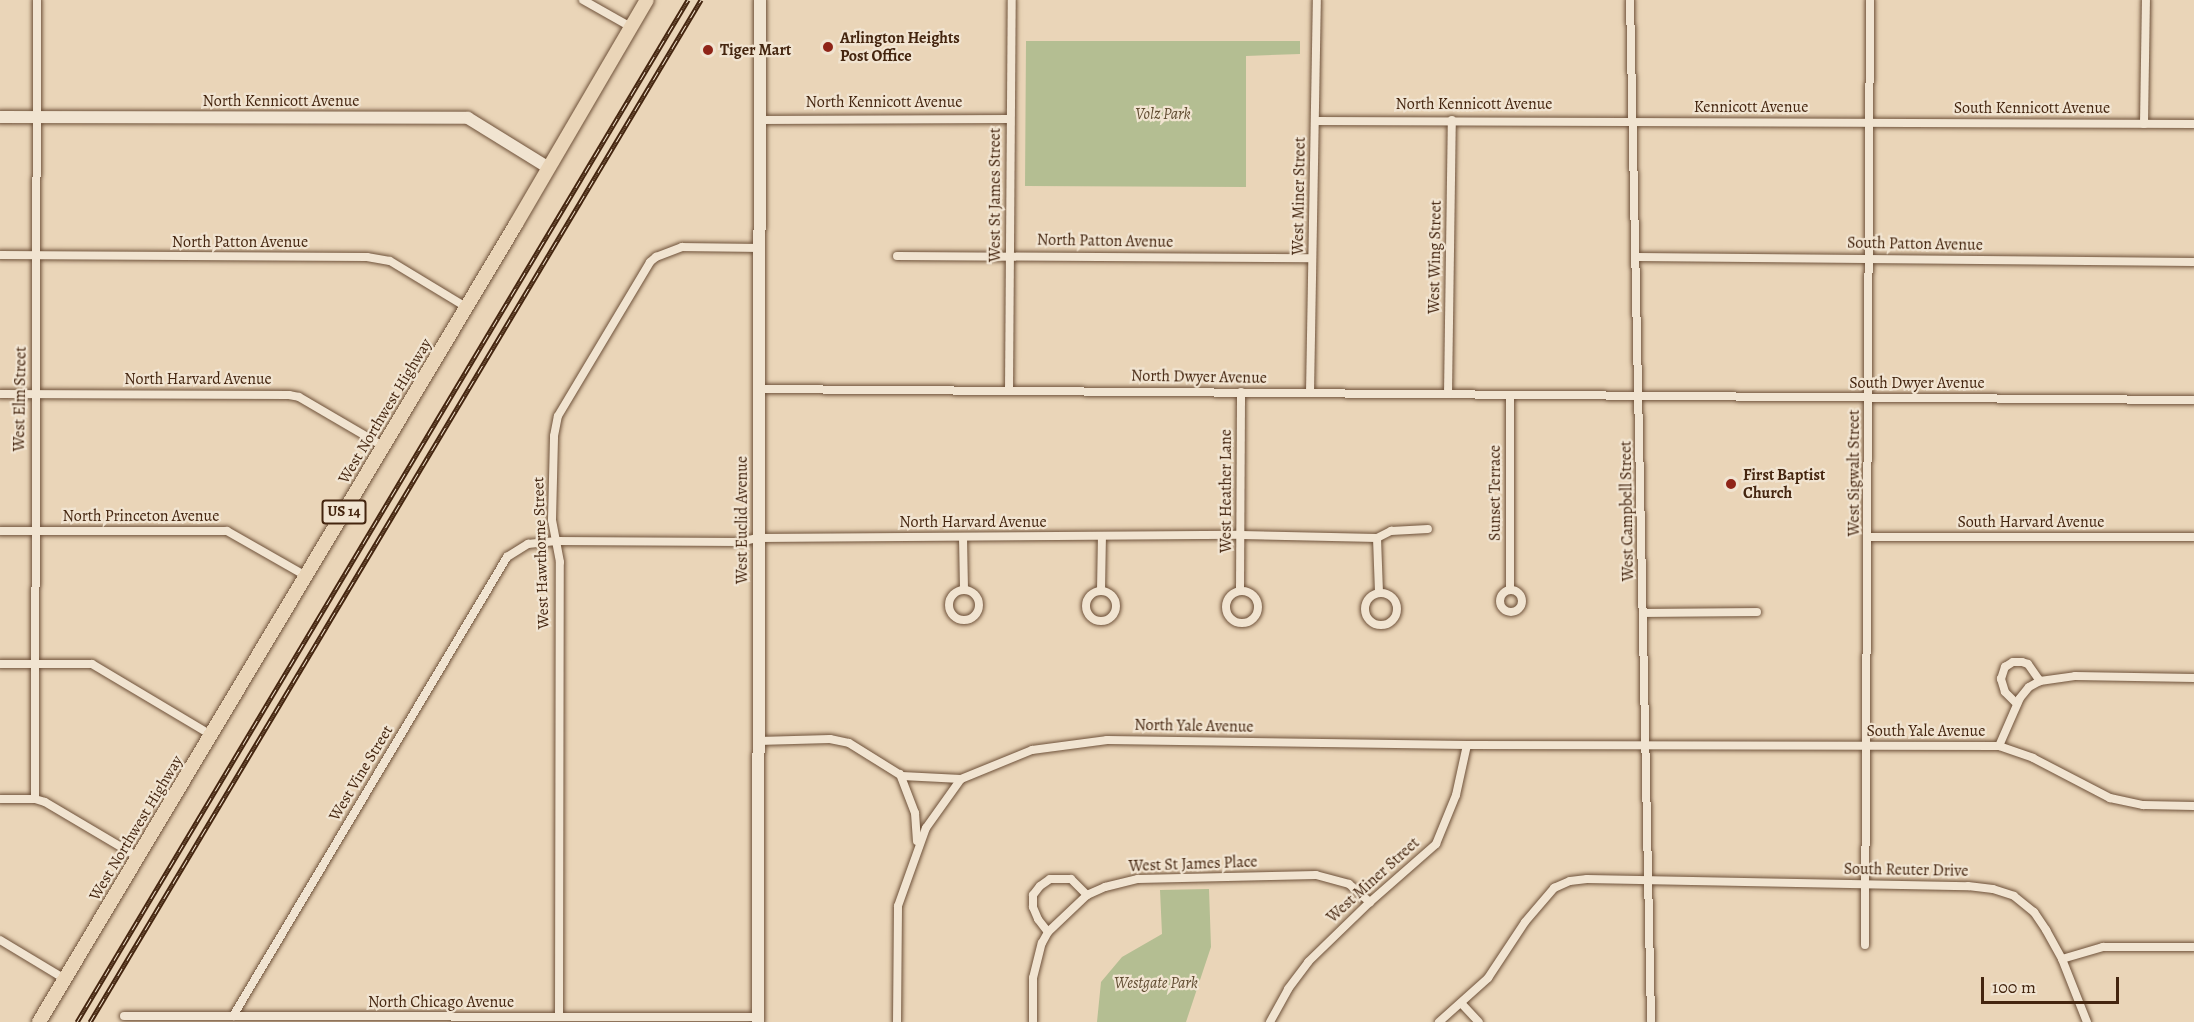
<!DOCTYPE html>
<html>
<head>
<meta charset="utf-8">
<style>
  body { margin:0 }
  #map { position:relative; width:2194px; height:1022px; overflow:hidden; background:#ead5b8; font-family:Alegreya,serif }
  div>[style] { position:absolute }
  .green>* { inset:0; background:#b4be92 }
  .roads { filter:drop-shadow(0 0 2px #6e5139) drop-shadow(0 0 2px #6e5139) }
  .street>* { height:8px; margin:-4px; padding:0 4px; transform-origin:4px; border-radius:4px; background:#f1e4d1 }
  .street>.ring { margin:-4px; padding:0; box-sizing:content-box; background:none; border:8px solid #f1e4d1; border-radius:50% }
  .secondary>* { height:12px; margin:-6px; padding:0 6px; transform-origin:6px; border-radius:6px; background:#f1e4d1 }
  .primary>* { height:14px; margin:-7px; padding:0 7px; transform-origin:7px; border-radius:7px; background:#ead5b8 }
  .rail>* { height:5px; margin-top:-2.5px; transform-origin:0; background:repeating-linear-gradient(90deg,#f1e4d1 0 9px,#44250f 0 18px); box-sizing:border-box; border-block:2px solid #44250f }
  .dots>* { width:16px; height:16px; translate:-50% -50%; box-sizing:border-box; border:3px solid #f1e4d1; border-radius:50% }
  span { translate:-50% -50%; white-space:nowrap; text-align:center; line-height:1.15; -webkit-text-stroke:4.5px #f1e4d1; paint-order:stroke }
  .shield-label span { padding:2px 4px; background:#f1e4d1; border:2px solid; border-radius:4px; -webkit-text-stroke-width:0 }
  .shield-label { font-size:15px; color:#44250f; font-weight:700 }
  .poi-label { font-size:16px; color:#44250f; font-weight:700 }
  .left { translate:0 -50%; text-align:left }
  .street-label { font-size:16px; color:#44250f }
  .park-label { font-size:16px; color:#604b30; font-style:italic }
  .scale { position:absolute; left:1981px; top:977px; width:138px; height:27px; box-sizing:border-box; border:3px solid #44250f; border-top:0; padding-left:8px; font-size:18px; line-height:21px; white-space:nowrap; color:#44250f; -webkit-text-stroke:4px #f1e4d1; paint-order:stroke }
</style>
</head>
<body>
<div id="map">
  <div class="green">
    <div style="clip-path:polygon(1026px 41px,1300px 41px,1300px 54px,1246px 56px,1246px 187px,1025px 186px)"></div>
    <div style="clip-path:polygon(1209px 889px,1211px 947px,1186px 1022px,1097px 1022px,1101px 982px,1122px 957px,1162px 934px,1160px 890px)"></div>
  </div>
  <div class="roads">
    <div class="street">
      <div style="left:583px;top:0;width:55px;rotate:29.4deg"></div>
      <div style="left:1630px;top:0;width:1022px;rotate:88.82deg"></div>
      <div style="left:758px;top:120px;width:252px;rotate:-0.2deg"></div>
      <div style="left:1315px;top:121px;width:879px;rotate:0.2deg"></div>
      <div style="left:2144px;top:124px;width:124px;rotate:-89.1deg"></div>
      <div style="left:0;top:255px;width:367px;rotate:0.3deg"></div>
      <div style="left:367px;top:257px;width:23px;rotate:10deg"></div>
      <div style="left:390px;top:261px;width:89px;rotate:31.2deg"></div>
      <div style="left:897px;top:256px;width:415px;rotate:0.3deg"></div>
      <div style="left:1636px;top:257px;width:558px;rotate:0.51deg"></div>
      <div style="left:758px;top:389px;width:1436px;rotate:0.44deg"></div>
      <div style="left:1009px;top:390px;width:390px;rotate:-89.6deg"></div>
      <div style="left:1310px;top:393px;width:393px;rotate:-89deg"></div>
      <div style="left:0;top:394px;width:289px;rotate:0.2deg"></div>
      <div style="left:289px;top:395px;width:10px;rotate:11deg"></div>
      <div style="left:299px;top:397px;width:97px;rotate:30.3deg"></div>
      <div style="left:1448px;top:394px;width:274px;rotate:-89.2deg"></div>
      <div style="left:1510px;top:395px;width:195px;rotate:90deg"></div>
      <div style="left:0;top:531px;width:227px"></div>
      <div style="left:227px;top:531px;width:91px;rotate:29.7deg"></div>
      <div style="left:963px;top:537px;width:53px;rotate:88.9deg"></div>
      <div style="left:1869px;top:537px;width:325px"></div>
      <div style="left:1377px;top:538px;width:55px;rotate:87.9deg"></div>
      <div class="ring" style="left:1500px;top:590px;width:14px;height:14px"></div>
      <div class="ring" style="left:949px;top:590px;width:22px;height:22px"></div>
      <div class="ring" style="left:1086px;top:591px;width:22px;height:22px"></div>
      <div class="ring" style="left:1226px;top:591px;width:24px;height:24px"></div>
      <div style="left:1101px;top:591px;width:55px;rotate:-89deg"></div>
      <div style="left:1240px;top:591px;width:199px;rotate:-89.7deg"></div>
      <div class="ring" style="left:1365px;top:593px;width:24px;height:24px"></div>
      <div style="left:1644px;top:613px;width:113px;rotate:-0.5deg"></div>
      <div style="left:0;top:664px;width:92px"></div>
      <div style="left:92px;top:664px;width:139px;rotate:30.8deg"></div>
      <div style="left:2017px;top:704px;width:17px;rotate:-135deg"></div>
      <div style="left:2005px;top:692px;width:14px;rotate:-107deg"></div>
      <div style="left:2001px;top:679px;width:13px;rotate:-72deg"></div>
      <div style="left:2005px;top:667px;width:9px;rotate:-32deg"></div>
      <div style="left:2013px;top:662px;width:9px"></div>
      <div style="left:2022px;top:662px;width:6px;rotate:18deg"></div>
      <div style="left:2028px;top:664px;width:21px;rotate:55deg"></div>
      <div style="left:758px;top:741px;width:72px;rotate:-1.6deg"></div>
      <div style="left:830px;top:739px;width:19px;rotate:12deg"></div>
      <div style="left:849px;top:743px;width:62px;rotate:31.9deg"></div>
      <div style="left:902px;top:776px;width:59px;rotate:2.9deg"></div>
      <div style="left:961px;top:779px;width:77px;rotate:-22.2deg"></div>
      <div style="left:1032px;top:750px;width:76px;rotate:-7.6deg"></div>
      <div style="left:1107px;top:740px;width:360px;rotate:0.8deg"></div>
      <div style="left:1467px;top:745px;width:532px;rotate:0.11deg"></div>
      <div style="left:1999px;top:746px;width:36px;rotate:19deg"></div>
      <div style="left:2033px;top:758px;width:87px;rotate:27.5deg"></div>
      <div style="left:2110px;top:798px;width:34px;rotate:12deg"></div>
      <div style="left:2143px;top:805px;width:51px;rotate:1.1deg"></div>
      <div style="left:1999px;top:746px;width:52px;rotate:-66.4deg"></div>
      <div style="left:2020px;top:698px;width:14px;rotate:-51deg"></div>
      <div style="left:2029px;top:687px;width:13px;rotate:-29deg"></div>
      <div style="left:2040px;top:681px;width:35px;rotate:-8deg"></div>
      <div style="left:2075px;top:676px;width:119px;rotate:1deg"></div>
      <div style="left:900px;top:774px;width:42px;rotate:69deg"></div>
      <div style="left:915px;top:813px;width:28px;rotate:86deg"></div>
      <div style="left:0;top:799px;width:35px"></div>
      <div style="left:35px;top:799px;width:10px;rotate:17deg"></div>
      <div style="left:45px;top:802px;width:108px;rotate:30.6deg"></div>
      <div style="left:35px;top:799px;width:799px;rotate:-89.86deg"></div>
      <div style="left:1048px;top:932px;width:16px;rotate:-128deg"></div>
      <div style="left:1038px;top:919px;width:13px;rotate:-113deg"></div>
      <div style="left:1033px;top:907px;width:12px;rotate:-90deg"></div>
      <div style="left:1033px;top:895px;width:11px;rotate:-52deg"></div>
      <div style="left:1040px;top:886px;width:12px;rotate:-35deg"></div>
      <div style="left:1050px;top:879px;width:21px"></div>
      <div style="left:1071px;top:879px;width:23px;rotate:45deg"></div>
      <div style="left:0;top:940px;width:76px;rotate:31deg"></div>
      <div style="left:1865px;top:945px;width:945px;rotate:-89.7deg"></div>
      <div style="left:2062px;top:959px;width:43px;rotate:-16.3deg"></div>
      <div style="left:2103px;top:947px;width:91px"></div>
      <div style="left:1461px;top:1003px;width:26px;rotate:47deg"></div>
      <div style="left:124px;top:1016px;width:634px;rotate:0.09deg"></div>
      <div style="left:233px;top:1016px;width:535px;rotate:-59.16deg"></div>
      <div style="left:507px;top:557px;width:25px;rotate:-32deg"></div>
      <div style="left:528px;top:544px;width:28px;rotate:-6deg"></div>
      <div style="left:556px;top:541px;width:184px;rotate:0.3deg"></div>
      <div style="left:740px;top:542px;width:18px;rotate:-13deg"></div>
      <div style="left:758px;top:538px;width:483px;rotate:-0.4deg"></div>
      <div style="left:1241px;top:535px;width:136px;rotate:1.3deg"></div>
      <div style="left:1377px;top:538px;width:16px;rotate:-27deg"></div>
      <div style="left:1391px;top:531px;width:37px;rotate:-3deg"></div>
      <div style="left:559px;top:1017px;width:455px;rotate:-89.9deg"></div>
      <div style="left:560px;top:562px;width:43px;rotate:-100.8deg"></div>
      <div style="left:552px;top:520px;width:84px;rotate:-88.6deg"></div>
      <div style="left:554px;top:436px;width:20px;rotate:-79deg"></div>
      <div style="left:558px;top:416px;width:179px;rotate:-59.1deg"></div>
      <div style="left:650px;top:262px;width:8px;rotate:-40deg"></div>
      <div style="left:656px;top:257px;width:28px;rotate:-21deg"></div>
      <div style="left:682px;top:247px;width:76px;rotate:0.8deg"></div>
      <div style="left:897px;top:1022px;width:116px;rotate:-89.5deg"></div>
      <div style="left:898px;top:906px;width:83px;rotate:-70.3deg"></div>
      <div style="left:926px;top:828px;width:60px;rotate:-54.5deg"></div>
      <div style="left:1033px;top:1022px;width:44px;rotate:-90deg"></div>
      <div style="left:1033px;top:978px;width:36px;rotate:-76deg"></div>
      <div style="left:1042px;top:943px;width:13px;rotate:-61deg"></div>
      <div style="left:1048px;top:932px;width:54px;rotate:-43.5deg"></div>
      <div style="left:1087px;top:895px;width:20px;rotate:-24deg"></div>
      <div style="left:1105px;top:887px;width:34px;rotate:-14deg"></div>
      <div style="left:1138px;top:879px;width:178px;rotate:-1.3deg"></div>
      <div style="left:1316px;top:875px;width:34px;rotate:15deg"></div>
      <div style="left:1349px;top:884px;width:28px;rotate:41deg"></div>
      <div style="left:1270px;top:1022px;width:38px;rotate:-61deg"></div>
      <div style="left:1288px;top:989px;width:34px;rotate:-53deg"></div>
      <div style="left:1308px;top:962px;width:86px;rotate:-44.1deg"></div>
      <div style="left:1370px;top:902px;width:88px;rotate:-41.3deg"></div>
      <div style="left:1436px;top:844px;width:53px;rotate:-67.8deg"></div>
      <div style="left:1456px;top:795px;width:51px;rotate:-77.6deg"></div>
      <div style="left:1439px;top:1022px;width:66px;rotate:-41.9deg"></div>
      <div style="left:1488px;top:978px;width:67px;rotate:-56.5deg"></div>
      <div style="left:1525px;top:922px;width:45px;rotate:-49.5deg"></div>
      <div style="left:1554px;top:888px;width:17px;rotate:-24deg"></div>
      <div style="left:1570px;top:881px;width:17px;rotate:-7deg"></div>
      <div style="left:1587px;top:879px;width:381px;rotate:1.1deg"></div>
      <div style="left:1968px;top:886px;width:25px;rotate:7deg"></div>
      <div style="left:1993px;top:889px;width:22px;rotate:18deg"></div>
      <div style="left:2014px;top:896px;width:26px;rotate:39deg"></div>
      <div style="left:2034px;top:912px;width:22px;rotate:56deg"></div>
      <div style="left:2046px;top:930px;width:33px;rotate:61deg"></div>
      <div style="left:2062px;top:959px;width:68px;rotate:68.4deg"></div>
    </div>
    <div class="secondary">
      <div style="left:0;top:117px;width:468px;rotate:0.1deg"></div>
      <div style="left:468px;top:118px;width:95px;rotate:31.7deg"></div>
      <div style="left:758px;top:1022px;width:1022px;rotate:-89.89deg"></div>
    </div>
    <div class="primary">
      <div style="left:39px;top:1022px;width:930px;rotate:-59.13deg"></div>
      <div style="left:516px;top:224px;width:259px;rotate:-59.7deg"></div>
    </div>
  </div>
  <div class="rail">
    <div style="left:77px;top:1022px;width:1191px;rotate:-59.13deg"></div>
    <div style="left:90px;top:1022px;width:1191px;rotate:-59.13deg"></div>
  </div>
  <div class="dots">
    <div style="left:828px;top:47px;background:#8f2418"></div>
    <div style="left:708px;top:50px;background:#8f2418"></div>
    <div style="left:1731px;top:484px;background:#8f2418"></div>
  </div>
  <div class="shield-label">
    <span style="left:344px;top:512px">US 14</span>
  </div>
  <div class="poi-label">
    <span class="left" style="left:840px;top:47px">Arlington Heights<br>Post Office</span>
    <span class="left" style="left:720px;top:50px">Tiger Mart</span>
    <span class="left" style="left:1743px;top:484px">First Baptist<br>Church</span>
  </div>
  <div class="street-label">
    <span style="left:281px;top:101px">North Kennicott Avenue</span>
    <span style="left:884px;top:102px">North Kennicott Avenue</span>
    <span style="left:1474px;top:104px">North Kennicott Avenue</span>
    <span style="left:1751px;top:107px">Kennicott Avenue</span>
    <span style="left:2032px;top:108px">South Kennicott Avenue</span>
    <span style="left:995px;top:195px;rotate:-90deg">West St James Street</span>
    <span style="left:1299px;top:196px;rotate:-89deg">West Miner Street</span>
    <span style="left:1105px;top:241px;rotate:1deg">North Patton Avenue</span>
    <span style="left:240px;top:242px">North Patton Avenue</span>
    <span style="left:1915px;top:244px;rotate:1deg">South Patton Avenue</span>
    <span style="left:1435px;top:257px;rotate:-89deg">West Wing Street</span>
    <span style="left:1199px;top:377px;rotate:1deg">North Dwyer Avenue</span>
    <span style="left:198px;top:379px">North Harvard Avenue</span>
    <span style="left:1917px;top:383px">South Dwyer Avenue</span>
    <span style="left:20px;top:399px;rotate:-89deg">West Elm Street</span>
    <span style="left:385px;top:411px;rotate:-59deg">West Northwest Highway</span>
    <span style="left:1854px;top:473px;rotate:-90deg">West Sigwalt Street</span>
    <span style="left:1226px;top:491px;rotate:-90deg">West Heather Lane</span>
    <span style="left:1495px;top:493px;rotate:-90deg">Sunset Terrace</span>
    <span style="left:1627px;top:511px;rotate:-91deg">West Campbell Street</span>
    <span style="left:141px;top:516px">North Princeton Avenue</span>
    <span style="left:742px;top:520px;rotate:-90deg">West Euclid Avenue</span>
    <span style="left:973px;top:522px">North Harvard Avenue</span>
    <span style="left:2031px;top:522px">South Harvard Avenue</span>
    <span style="left:541px;top:553px;rotate:-92deg">West Hawthorne Street</span>
    <span style="left:1194px;top:726px;rotate:1deg">North Yale Avenue</span>
    <span style="left:1926px;top:731px">South Yale Avenue</span>
    <span style="left:361px;top:773px;rotate:-59deg">West Vine Street</span>
    <span style="left:136px;top:828px;rotate:-59deg">West Northwest Highway</span>
    <span style="left:1193px;top:864px;rotate:-2deg">West St James Place</span>
    <span style="left:1906px;top:870px;rotate:1deg">South Reuter Drive</span>
    <span style="left:1373px;top:880px;rotate:-42deg">West Miner Street</span>
    <span style="left:441px;top:1002px">North Chicago Avenue</span>
  </div>
  <div class="park-label">
    <span style="left:1163px;top:114px">Volz Park</span>
    <span style="left:1156px;top:983px">Westgate Park</span>
  </div>
  <div class="scale">100 m</div>
</div>
</body>
</html>
